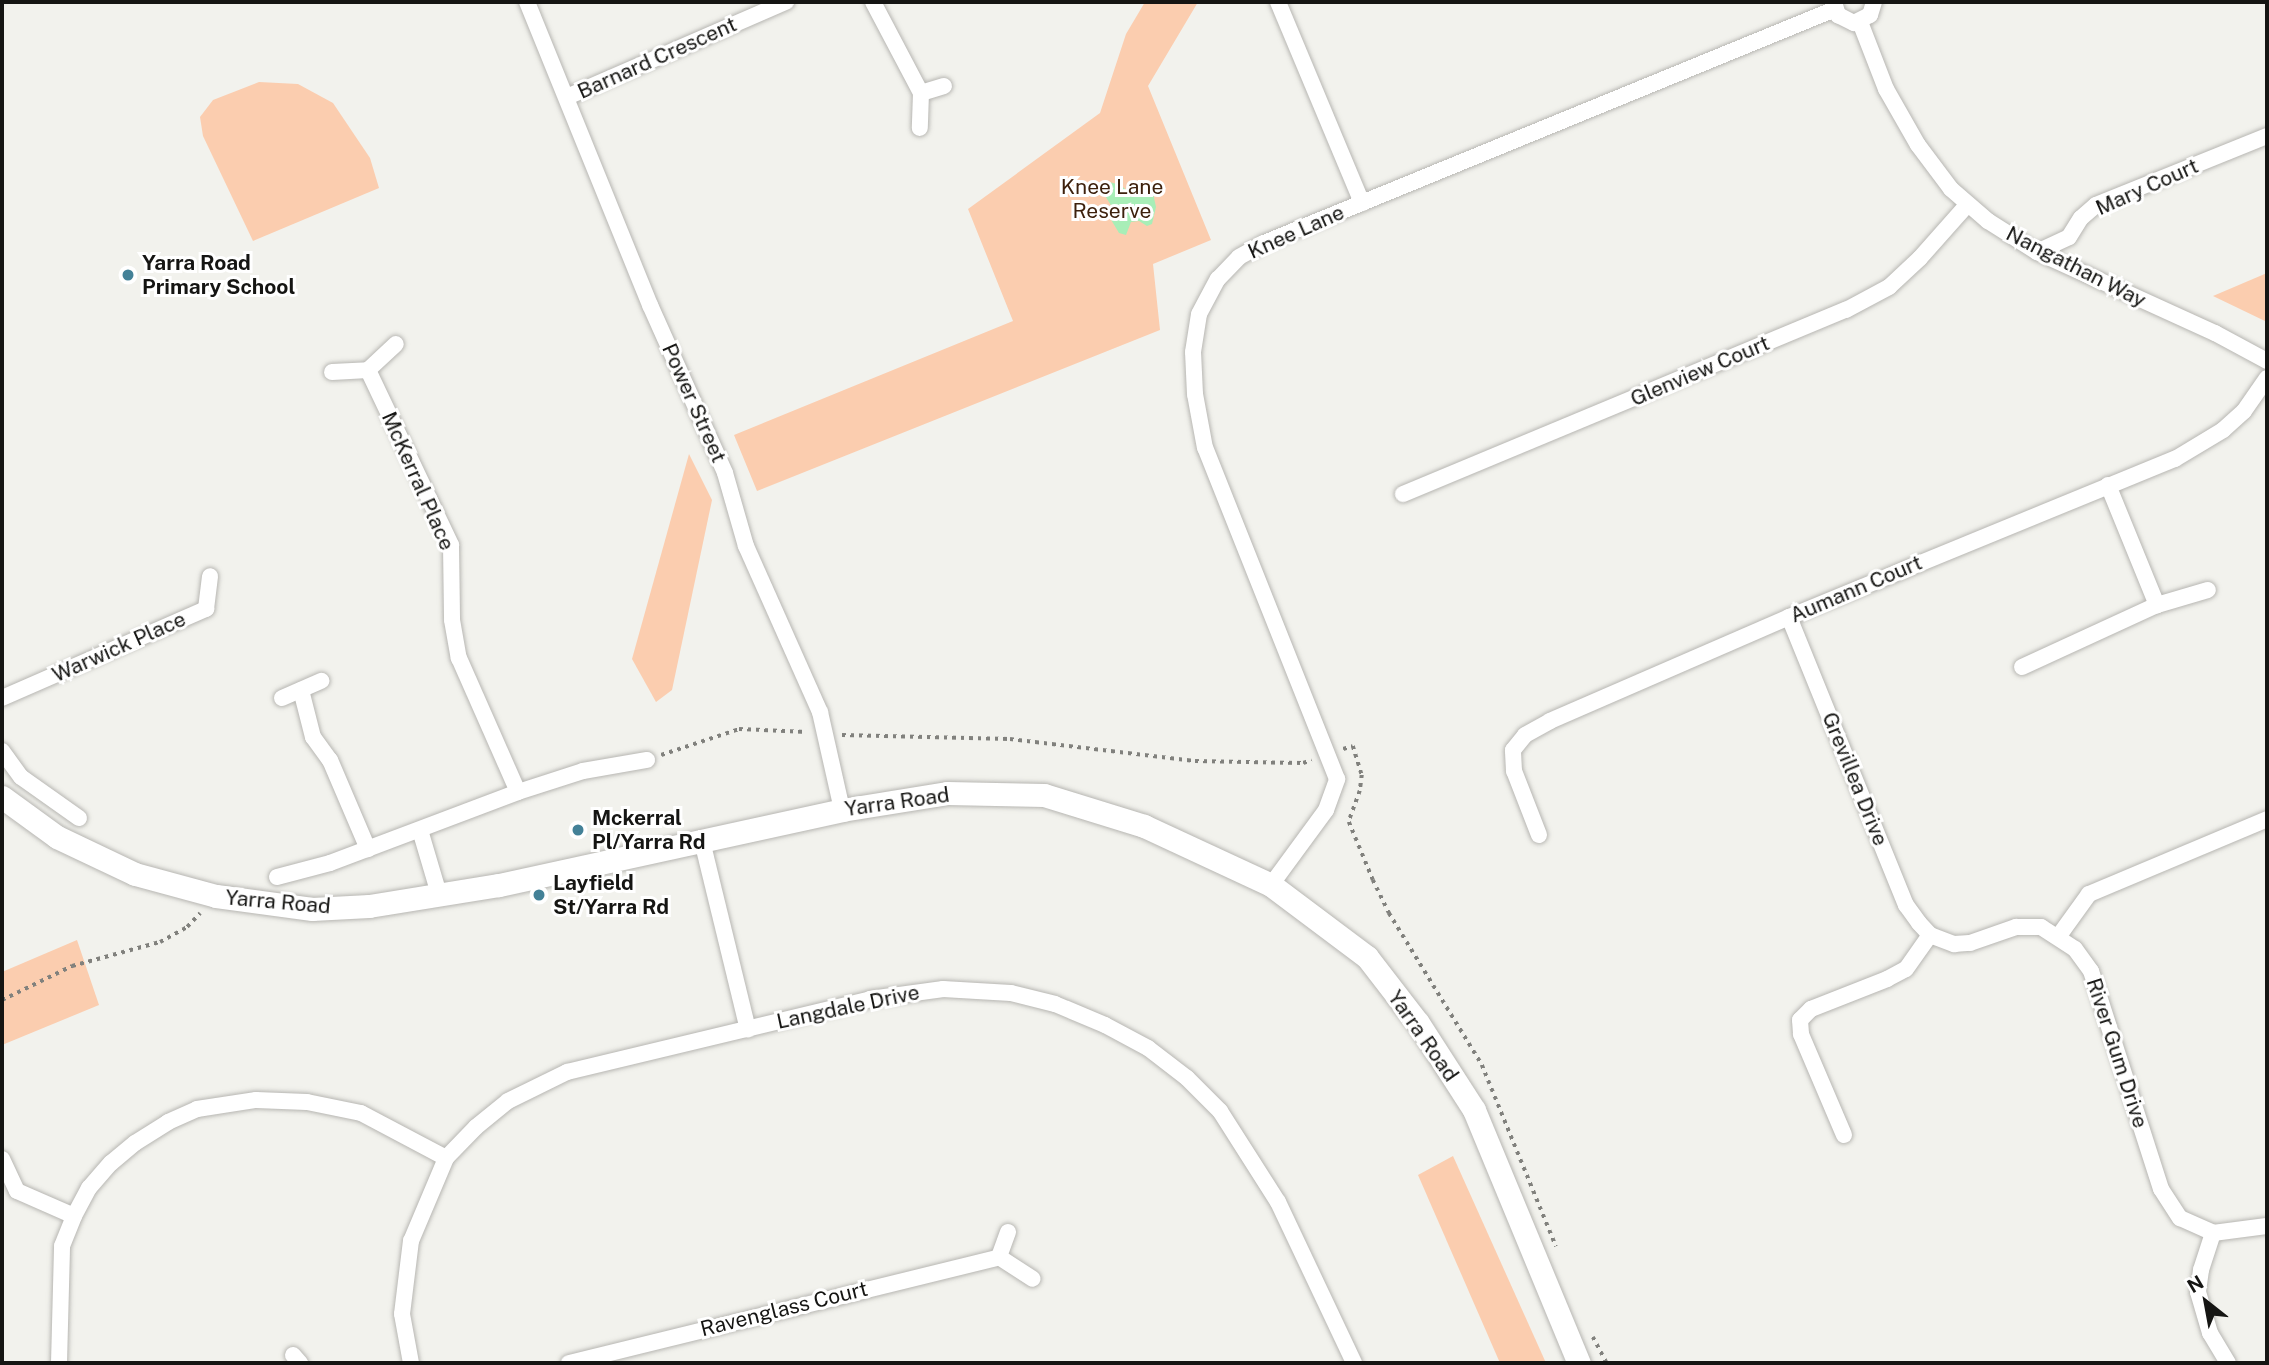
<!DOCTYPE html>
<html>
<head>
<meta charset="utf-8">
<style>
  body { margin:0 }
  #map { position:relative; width:2269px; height:1365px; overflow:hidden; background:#f2f2ed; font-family:"Public Sans",sans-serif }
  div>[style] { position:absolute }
  .green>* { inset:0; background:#fbcdaf }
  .water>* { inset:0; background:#a8eeb7 }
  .path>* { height:3.5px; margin-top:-1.75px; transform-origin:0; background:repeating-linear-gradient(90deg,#81817d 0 3.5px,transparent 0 8.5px) }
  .roads { filter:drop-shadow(0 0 2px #b7b6b2) drop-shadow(0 0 2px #b7b6b2) }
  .street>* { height:16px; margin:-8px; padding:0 8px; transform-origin:8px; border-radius:8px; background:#fff }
  .secondary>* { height:23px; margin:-11.5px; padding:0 11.5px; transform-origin:11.5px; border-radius:11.5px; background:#fff }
  .dots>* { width:19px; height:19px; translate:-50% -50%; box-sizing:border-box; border:4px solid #fff; border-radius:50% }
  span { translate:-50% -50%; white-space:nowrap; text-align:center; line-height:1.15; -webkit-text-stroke:6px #fff; paint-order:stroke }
  .street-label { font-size:21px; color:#151513 }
  .park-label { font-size:21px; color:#3d210d }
  .poi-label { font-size:21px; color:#151513; font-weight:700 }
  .left { translate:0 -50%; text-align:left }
  .frame { position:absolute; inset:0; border:4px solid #151513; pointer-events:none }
  .north { position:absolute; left:2171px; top:1267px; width:70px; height:70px; -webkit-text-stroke:5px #fff; paint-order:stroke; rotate:329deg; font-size:19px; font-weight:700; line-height:28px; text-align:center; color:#151513 }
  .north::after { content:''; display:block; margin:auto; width:24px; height:32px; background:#151513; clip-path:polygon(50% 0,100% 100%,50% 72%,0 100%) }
</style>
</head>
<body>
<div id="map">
  <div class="green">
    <div style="clip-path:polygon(1145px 2px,1198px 2px,1148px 86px,1211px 240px,1153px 264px,1160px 330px,757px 491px,734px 435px,1013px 321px,968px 209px,1100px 113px,1126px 34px)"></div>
    <div style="clip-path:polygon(259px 82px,298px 84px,333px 103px,370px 158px,379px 188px,253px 241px,203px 136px,200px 117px,213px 100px)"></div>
    <div style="clip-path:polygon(2267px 273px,2267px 322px,2213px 296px)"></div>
    <div style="clip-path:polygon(689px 454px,712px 500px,672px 690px,656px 702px,632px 659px)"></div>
    <div style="clip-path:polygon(77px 940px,99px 1005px,2px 1045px,2px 972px)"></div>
    <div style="clip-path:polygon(1453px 1156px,1546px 1363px,1500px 1363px,1418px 1175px)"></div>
  </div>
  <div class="water">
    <div style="clip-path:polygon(1105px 181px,1121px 185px,1131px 195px,1153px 193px,1156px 207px,1152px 224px,1147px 226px,1139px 221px,1131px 222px,1126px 235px,1119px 233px,1110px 218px,1112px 207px,1101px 189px)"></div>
  </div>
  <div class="path">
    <div style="left:842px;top:735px;width:168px;rotate:1.4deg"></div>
    <div style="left:1010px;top:739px;width:186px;rotate:6.8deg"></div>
    <div style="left:1195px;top:761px;width:108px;rotate:1.1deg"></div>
    <div style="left:1303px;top:763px;width:9px;rotate:-18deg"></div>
    <div style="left:1343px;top:749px;width:10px;rotate:-17deg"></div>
    <div style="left:1353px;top:746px;width:30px;rotate:73deg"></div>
    <div style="left:1362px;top:775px;width:16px;rotate:97deg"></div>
    <div style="left:1360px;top:791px;width:33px;rotate:110deg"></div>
    <div style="left:1349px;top:822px;width:63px;rotate:67.5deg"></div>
    <div style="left:1373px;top:880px;width:37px;rotate:64deg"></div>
    <div style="left:1389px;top:913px;width:178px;rotate:58.5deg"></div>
    <div style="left:1482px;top:1065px;width:196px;rotate:67.8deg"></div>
    <div style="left:661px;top:755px;width:82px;rotate:-18.4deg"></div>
    <div style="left:739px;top:729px;width:68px;rotate:2.5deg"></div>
    <div style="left:2px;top:1000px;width:78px;rotate:-25.9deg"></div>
    <div style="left:72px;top:966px;width:91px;rotate:-15.3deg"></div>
    <div style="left:160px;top:942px;width:31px;rotate:-29deg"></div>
    <div style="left:187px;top:927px;width:19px;rotate:-47deg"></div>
    <div style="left:1593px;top:1337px;width:30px;rotate:62deg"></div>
  </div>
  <div class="roads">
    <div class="street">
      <div style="left:527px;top:2px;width:327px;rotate:67.9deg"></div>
      <div style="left:650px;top:305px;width:184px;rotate:65.9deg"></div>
      <div style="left:725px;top:473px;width:76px;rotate:74deg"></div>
      <div style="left:746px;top:546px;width:182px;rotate:66deg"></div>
      <div style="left:820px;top:712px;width:100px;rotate:77.3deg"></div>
      <div style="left:873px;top:2px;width:103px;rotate:62.2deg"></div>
      <div style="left:921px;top:93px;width:35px;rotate:92deg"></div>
      <div style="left:1278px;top:2px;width:218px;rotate:67.3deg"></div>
      <div style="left:1834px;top:2px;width:14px;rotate:73deg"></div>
      <div style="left:1838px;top:15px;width:18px;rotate:27deg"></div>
      <div style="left:1854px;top:23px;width:18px;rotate:-27deg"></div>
      <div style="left:1870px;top:15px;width:14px;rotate:-73deg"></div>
      <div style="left:1860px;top:22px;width:72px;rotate:68.8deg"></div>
      <div style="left:1886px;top:89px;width:64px;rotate:60.3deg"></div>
      <div style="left:1918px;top:145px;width:55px;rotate:53.1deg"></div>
      <div style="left:1951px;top:189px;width:49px;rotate:40.9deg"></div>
      <div style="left:1988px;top:221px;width:58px;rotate:32.3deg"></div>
      <div style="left:2037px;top:252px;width:196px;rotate:24.5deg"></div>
      <div style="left:2215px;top:333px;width:59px;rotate:28.3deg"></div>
      <div style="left:921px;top:93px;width:24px;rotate:-17deg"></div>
      <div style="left:567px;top:97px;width:239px;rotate:-23.5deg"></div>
      <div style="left:2037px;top:252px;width:35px;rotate:-25deg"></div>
      <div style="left:2069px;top:237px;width:22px;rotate:-58deg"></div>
      <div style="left:2081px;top:218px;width:20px;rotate:-41deg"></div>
      <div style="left:2096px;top:205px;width:184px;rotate:-22deg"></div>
      <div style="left:368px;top:370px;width:194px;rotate:64.6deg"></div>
      <div style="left:451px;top:545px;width:75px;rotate:89.2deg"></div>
      <div style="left:452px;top:620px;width:39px;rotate:80deg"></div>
      <div style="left:459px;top:658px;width:146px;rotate:66.2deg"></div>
      <div style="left:332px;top:372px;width:36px;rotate:-3deg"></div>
      <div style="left:368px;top:370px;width:38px;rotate:-43deg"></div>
      <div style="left:2108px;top:485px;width:130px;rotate:67.8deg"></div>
      <div style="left:1403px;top:494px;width:480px;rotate:-22.6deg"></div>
      <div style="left:1846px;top:310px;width:49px;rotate:-28.1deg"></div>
      <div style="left:1889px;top:287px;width:42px;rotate:-43.1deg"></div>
      <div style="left:1920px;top:258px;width:72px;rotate:-48.4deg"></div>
      <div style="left:1789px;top:617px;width:311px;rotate:67.9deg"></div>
      <div style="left:1906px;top:905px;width:22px;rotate:54deg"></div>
      <div style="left:1919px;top:923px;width:16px;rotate:47deg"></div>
      <div style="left:1930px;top:935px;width:26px;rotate:21deg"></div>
      <div style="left:1954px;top:944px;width:16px;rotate:-4deg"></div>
      <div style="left:1970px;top:943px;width:49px;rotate:-19.2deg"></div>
      <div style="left:2016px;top:927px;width:25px"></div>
      <div style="left:2041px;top:927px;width:40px;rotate:32.9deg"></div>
      <div style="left:2075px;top:949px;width:27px;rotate:54deg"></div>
      <div style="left:2091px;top:971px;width:229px;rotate:72.2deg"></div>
      <div style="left:2161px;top:1189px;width:35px;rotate:57deg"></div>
      <div style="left:2180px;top:1218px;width:36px;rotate:24deg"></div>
      <div style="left:2213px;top:1233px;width:54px;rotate:-7.4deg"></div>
      <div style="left:2022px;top:667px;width:149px;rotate:-24.7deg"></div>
      <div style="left:2157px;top:605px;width:53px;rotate:-16.4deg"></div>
      <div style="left:301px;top:690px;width:49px;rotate:75.7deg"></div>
      <div style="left:313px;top:737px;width:29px;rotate:54deg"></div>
      <div style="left:330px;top:760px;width:97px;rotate:66.9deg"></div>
      <div style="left:2px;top:698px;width:223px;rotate:-23.6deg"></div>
      <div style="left:206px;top:609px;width:33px;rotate:-83deg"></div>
      <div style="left:282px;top:698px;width:43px;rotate:-23.6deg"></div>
      <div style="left:2px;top:751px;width:32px;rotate:54deg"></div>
      <div style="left:21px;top:777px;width:71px;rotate:35.3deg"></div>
      <div style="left:420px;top:830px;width:67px;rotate:73.5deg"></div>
      <div style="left:1539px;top:835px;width:69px;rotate:-111.3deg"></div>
      <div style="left:1514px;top:771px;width:21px;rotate:-93deg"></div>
      <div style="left:1513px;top:750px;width:19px;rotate:-51deg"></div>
      <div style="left:1525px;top:735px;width:29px;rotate:-29deg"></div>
      <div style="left:1550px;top:721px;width:261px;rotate:-23.5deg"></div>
      <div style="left:1789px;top:617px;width:417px;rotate:-22.3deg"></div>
      <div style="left:2175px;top:459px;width:56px;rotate:-31.1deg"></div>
      <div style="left:2223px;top:430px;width:28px;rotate:-42deg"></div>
      <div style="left:2244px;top:411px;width:40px;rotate:-55.1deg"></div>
      <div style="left:702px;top:841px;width:194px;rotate:76.3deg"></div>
      <div style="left:277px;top:877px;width:55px;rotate:-14.8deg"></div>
      <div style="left:330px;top:863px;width:201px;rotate:-20.7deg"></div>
      <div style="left:518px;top:792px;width:68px;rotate:-17.9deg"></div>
      <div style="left:583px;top:771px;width:65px;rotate:-9.8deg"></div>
      <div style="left:1271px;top:885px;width:93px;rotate:-53.7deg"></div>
      <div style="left:1326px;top:810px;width:33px;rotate:-70deg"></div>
      <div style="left:1337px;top:779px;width:356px;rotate:-111.7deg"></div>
      <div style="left:1205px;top:448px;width:55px;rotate:-100.5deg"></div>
      <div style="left:1195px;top:394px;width:42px;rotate:-92.7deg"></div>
      <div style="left:1193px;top:352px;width:38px;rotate:-81deg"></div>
      <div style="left:1199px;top:314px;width:40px;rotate:-62deg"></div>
      <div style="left:1218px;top:279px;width:30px;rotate:-46deg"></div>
      <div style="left:1239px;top:257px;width:29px;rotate:-29deg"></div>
      <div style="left:1264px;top:243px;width:617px;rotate:-22.28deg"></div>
      <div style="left:2058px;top:937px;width:53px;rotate:-54.2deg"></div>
      <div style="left:2089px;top:894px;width:193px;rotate:-22.8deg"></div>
      <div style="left:1844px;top:1135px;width:110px;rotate:-113.1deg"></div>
      <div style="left:1801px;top:1034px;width:14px;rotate:-94deg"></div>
      <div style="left:1800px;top:1020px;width:16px;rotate:-45deg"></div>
      <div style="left:1811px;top:1009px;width:82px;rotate:-21.5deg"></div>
      <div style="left:1887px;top:979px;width:21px;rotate:-28deg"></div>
      <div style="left:1906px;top:969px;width:42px;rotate:-54.8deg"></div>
      <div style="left:2px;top:1159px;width:35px;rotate:65deg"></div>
      <div style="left:17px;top:1191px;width:62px;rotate:23.7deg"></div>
      <div style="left:1008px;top:1232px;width:27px;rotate:110deg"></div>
      <div style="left:999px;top:1257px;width:40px;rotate:32.9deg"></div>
      <div style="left:2213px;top:1233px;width:39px;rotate:108deg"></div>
      <div style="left:2201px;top:1270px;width:22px;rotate:98deg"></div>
      <div style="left:2198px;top:1292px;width:43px;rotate:73.7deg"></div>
      <div style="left:2210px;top:1333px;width:35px;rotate:59deg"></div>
      <div style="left:293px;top:1355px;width:11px;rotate:49deg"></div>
      <div style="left:59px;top:1363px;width:117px;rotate:-88.5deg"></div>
      <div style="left:62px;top:1246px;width:32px;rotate:-68deg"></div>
      <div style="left:74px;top:1216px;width:32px;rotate:-62deg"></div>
      <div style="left:89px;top:1188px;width:33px;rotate:-49deg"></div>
      <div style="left:111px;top:1163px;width:31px;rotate:-40deg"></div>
      <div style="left:135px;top:1143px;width:39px;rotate:-32deg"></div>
      <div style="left:168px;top:1122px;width:32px;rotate:-24deg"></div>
      <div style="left:197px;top:1109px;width:60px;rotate:-8.7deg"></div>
      <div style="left:256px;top:1100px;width:51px;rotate:2.2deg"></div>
      <div style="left:307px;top:1102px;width:55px;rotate:11.5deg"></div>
      <div style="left:361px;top:1113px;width:96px;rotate:27.9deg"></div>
      <div style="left:411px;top:1363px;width:50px;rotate:-100.4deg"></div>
      <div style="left:402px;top:1314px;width:74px;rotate:-83deg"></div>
      <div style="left:411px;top:1241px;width:90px;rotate:-67.1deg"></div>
      <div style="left:446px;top:1158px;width:43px;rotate:-45.9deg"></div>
      <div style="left:476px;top:1127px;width:41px;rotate:-39.1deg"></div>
      <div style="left:508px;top:1101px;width:66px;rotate:-26.2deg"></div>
      <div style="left:567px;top:1072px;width:312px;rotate:-13.5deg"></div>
      <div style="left:870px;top:999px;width:74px;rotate:-7.8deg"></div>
      <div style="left:943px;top:989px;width:68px;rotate:3.4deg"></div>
      <div style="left:1011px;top:993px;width:45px;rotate:14deg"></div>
      <div style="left:1055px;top:1004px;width:54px;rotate:22.8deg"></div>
      <div style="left:1105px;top:1025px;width:49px;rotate:28.1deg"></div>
      <div style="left:1148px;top:1048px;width:49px;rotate:37.6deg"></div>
      <div style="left:1187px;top:1078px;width:47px;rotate:45deg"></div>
      <div style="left:1220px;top:1111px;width:108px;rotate:57.5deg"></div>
      <div style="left:1278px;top:1202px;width:178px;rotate:64.7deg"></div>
      <div style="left:569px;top:1363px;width:443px;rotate:-13.8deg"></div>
    </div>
    <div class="secondary">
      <div style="left:2px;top:797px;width:68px;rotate:36deg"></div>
      <div style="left:57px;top:837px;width:86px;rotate:25.4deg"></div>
      <div style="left:135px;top:874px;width:84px;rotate:15.2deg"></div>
      <div style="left:216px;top:896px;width:97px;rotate:7.7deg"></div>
      <div style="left:312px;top:909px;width:57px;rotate:-3deg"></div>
      <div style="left:369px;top:906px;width:132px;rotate:-9.2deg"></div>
      <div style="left:499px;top:885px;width:351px;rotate:-12.3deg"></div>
      <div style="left:842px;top:810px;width:106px;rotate:-9.2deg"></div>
      <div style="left:947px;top:793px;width:97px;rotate:1.2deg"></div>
      <div style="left:1044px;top:795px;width:105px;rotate:17.2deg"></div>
      <div style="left:1144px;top:826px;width:140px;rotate:24.9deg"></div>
      <div style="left:1271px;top:885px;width:120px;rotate:36.9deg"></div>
      <div style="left:1367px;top:957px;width:83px;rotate:52.3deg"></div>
      <div style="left:1418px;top:1023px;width:103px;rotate:57.2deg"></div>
      <div style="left:1474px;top:1110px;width:274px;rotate:67.5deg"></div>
    </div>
  </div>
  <div class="dots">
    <div style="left:128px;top:275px;background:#438197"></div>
    <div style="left:578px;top:830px;background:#438197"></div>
    <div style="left:539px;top:895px;background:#438197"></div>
  </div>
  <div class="street-label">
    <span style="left:657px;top:58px;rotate:-24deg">Barnard Crescent</span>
    <span style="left:2147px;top:187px;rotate:-24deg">Mary Court</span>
    <span style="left:1296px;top:232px;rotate:-24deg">Knee Lane</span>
    <span style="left:2076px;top:267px;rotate:27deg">Nangathan Way</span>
    <span style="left:1700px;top:371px;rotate:-23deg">Glenview Court</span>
    <span style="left:694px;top:403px;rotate:66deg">Power Street</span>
    <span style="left:418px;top:481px;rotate:66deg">McKerral Place</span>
    <span style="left:1856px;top:589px;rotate:-23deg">Aumann Court</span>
    <span style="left:119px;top:647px;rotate:-24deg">Warwick Place</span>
    <span style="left:1855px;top:779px;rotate:68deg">Grevillea Drive</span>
    <span style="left:897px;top:802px;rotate:-8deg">Yarra Road</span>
    <span style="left:278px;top:902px;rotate:5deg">Yarra Road</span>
    <span style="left:848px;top:1007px;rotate:-12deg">Langdale Drive</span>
    <span style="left:1423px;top:1036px;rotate:55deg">Yarra Road</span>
    <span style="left:2117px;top:1053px;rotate:72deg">River Gum Drive</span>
    <span style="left:784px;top:1309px;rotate:-14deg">Ravenglass Court</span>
  </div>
  <div class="park-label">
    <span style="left:1112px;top:199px">Knee Lane<br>Reserve</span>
  </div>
  <div class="poi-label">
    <span class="left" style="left:142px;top:275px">Yarra Road<br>Primary School</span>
    <span class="left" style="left:592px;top:830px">Mckerral<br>Pl/Yarra Rd</span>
    <span class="left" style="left:553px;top:895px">Layfield<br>St/Yarra Rd</span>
  </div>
  <div class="frame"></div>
  <div class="north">N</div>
</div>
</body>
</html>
